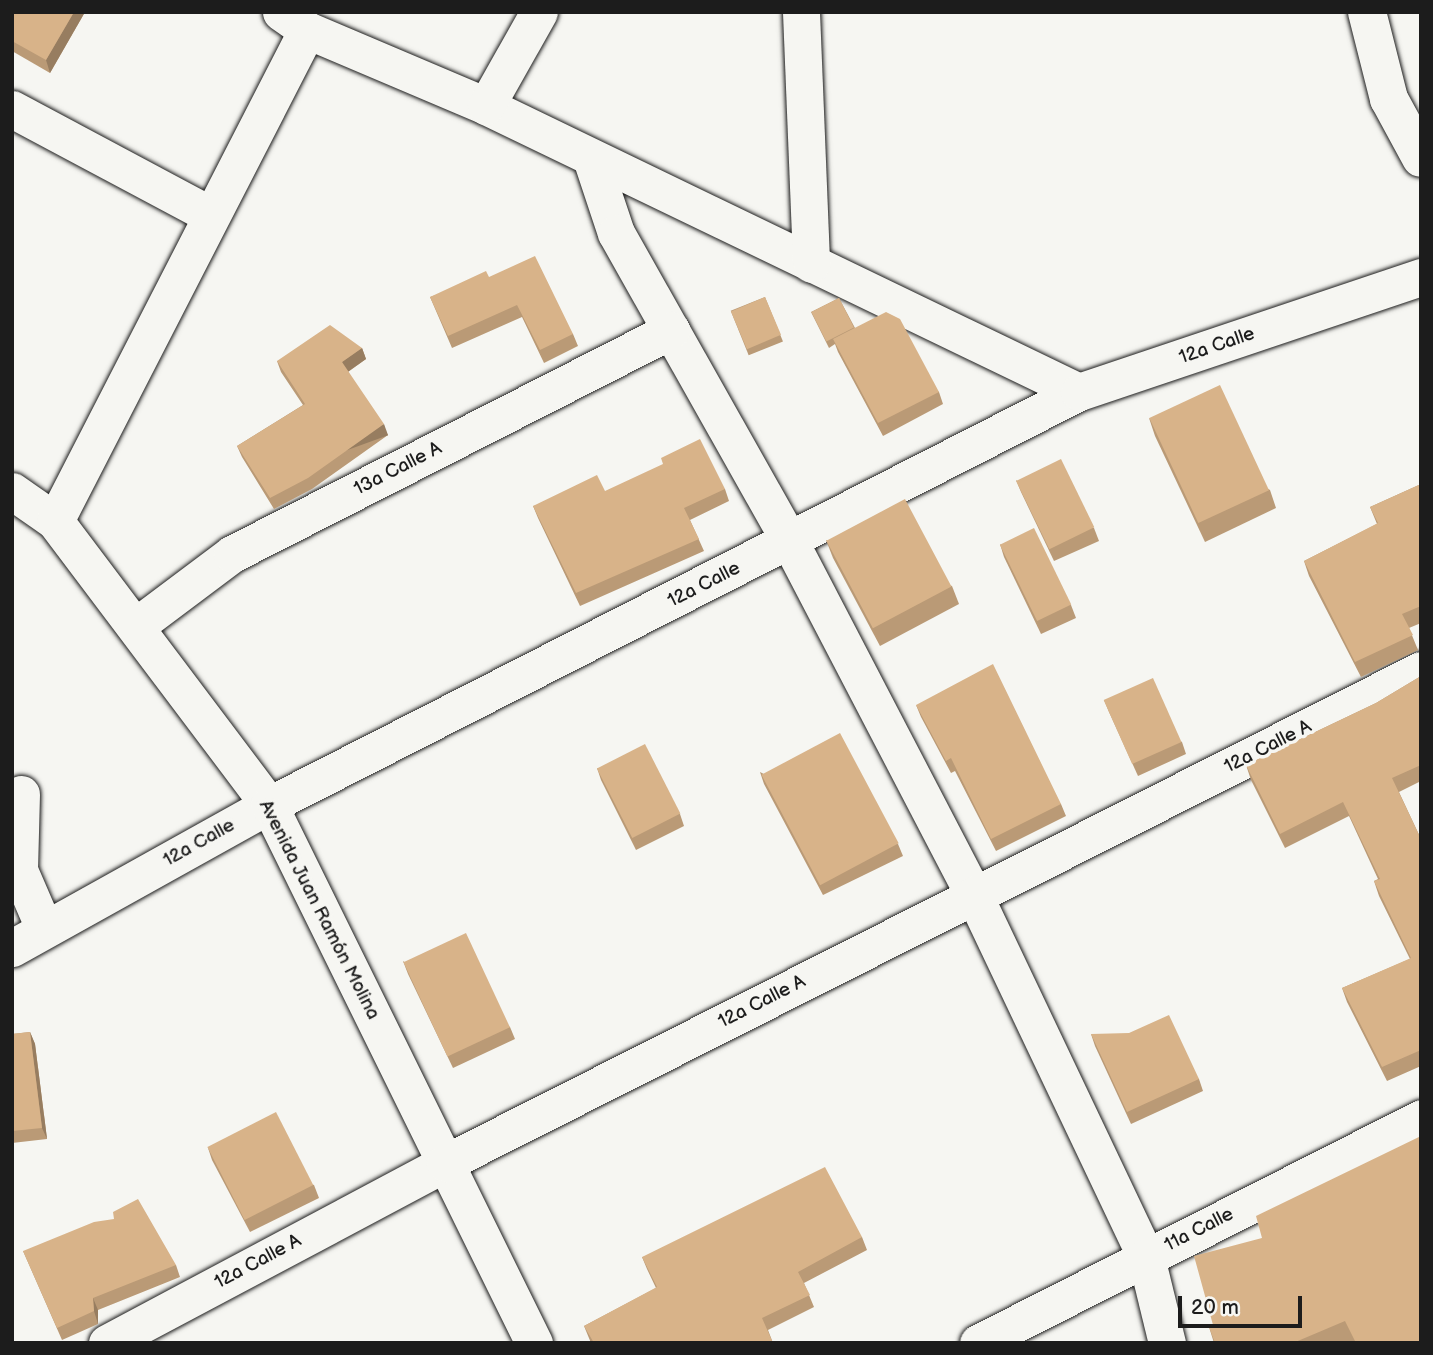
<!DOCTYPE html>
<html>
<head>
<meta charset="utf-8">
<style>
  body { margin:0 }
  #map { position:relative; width:1433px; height:1355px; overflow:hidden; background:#f6f6f2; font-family:"Balsamiq Sans",sans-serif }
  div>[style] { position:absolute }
  .roads { filter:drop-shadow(0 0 2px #1c1c1c) drop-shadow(0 0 2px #1c1c1c) }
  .street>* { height:37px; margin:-18.5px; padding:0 18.5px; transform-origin:18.5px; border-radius:18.5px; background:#f6f6f2 }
  .secondary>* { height:38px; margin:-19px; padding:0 19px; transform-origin:19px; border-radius:19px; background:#f6f6f2 }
  .wall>* { inset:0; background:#ba9a76; transform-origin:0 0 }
  .shaded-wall>* { inset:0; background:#977d60; transform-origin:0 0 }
  .building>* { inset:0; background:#d8b389; transform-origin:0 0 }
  span { translate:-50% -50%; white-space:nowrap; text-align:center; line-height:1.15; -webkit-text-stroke:7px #f6f6f2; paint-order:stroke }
  .street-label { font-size:19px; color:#1c1c1c }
  .frame { position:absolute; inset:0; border:14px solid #1c1c1c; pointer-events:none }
  .scale { position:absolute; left:1178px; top:1296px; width:124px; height:32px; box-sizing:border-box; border:4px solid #1c1c1c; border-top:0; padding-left:9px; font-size:21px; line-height:24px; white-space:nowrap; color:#1c1c1c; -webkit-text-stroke:5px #f6f6f2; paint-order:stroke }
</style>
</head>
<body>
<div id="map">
  <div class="roads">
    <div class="street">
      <div style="left:281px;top:12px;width:32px;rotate:35deg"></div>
      <div style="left:307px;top:30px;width:194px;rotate:23deg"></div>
      <div style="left:486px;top:106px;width:658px;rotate:25.75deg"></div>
      <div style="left:801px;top:12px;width:252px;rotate:87.7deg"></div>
      <div style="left:486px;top:106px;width:108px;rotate:-60.6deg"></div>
      <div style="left:12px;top:109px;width:223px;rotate:28.1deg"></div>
      <div style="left:591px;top:158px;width:79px;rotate:71.6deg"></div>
      <div style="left:616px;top:233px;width:355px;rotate:60.6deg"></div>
      <div style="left:790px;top:542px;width:398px;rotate:62.5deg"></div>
      <div style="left:974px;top:895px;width:401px;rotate:64.6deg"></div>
      <div style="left:1146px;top:1257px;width:89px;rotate:76.3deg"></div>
      <div style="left:12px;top:491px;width:52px;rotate:34.9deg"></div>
      <div style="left:55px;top:521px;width:356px;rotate:53deg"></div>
      <div style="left:269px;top:805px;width:600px;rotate:63.78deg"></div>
      <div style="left:55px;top:521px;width:552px;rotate:-62.83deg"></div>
      <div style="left:136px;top:626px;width:120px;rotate:-36.9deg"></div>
      <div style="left:232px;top:554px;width:493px;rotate:-27deg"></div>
      <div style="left:21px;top:794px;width:76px;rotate:91.5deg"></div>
      <div style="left:19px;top:870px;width:63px;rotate:66.7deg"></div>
      <div style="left:12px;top:948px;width:294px;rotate:-29.1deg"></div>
      <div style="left:269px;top:805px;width:909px;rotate:-27.02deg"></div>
      <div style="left:1079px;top:392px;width:361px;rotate:-18.6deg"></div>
      <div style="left:107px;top:1343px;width:383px;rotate:-28deg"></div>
      <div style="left:445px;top:1163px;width:1093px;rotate:-26.8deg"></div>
      <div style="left:978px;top:1343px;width:497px;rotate:-26.9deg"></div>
    </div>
    <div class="secondary">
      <div style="left:1367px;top:12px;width:90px;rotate:75.8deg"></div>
      <div style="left:1389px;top:99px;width:67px;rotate:61.5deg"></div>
    </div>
  </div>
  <div class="wall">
    <div style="clip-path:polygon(12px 12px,85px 12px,50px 73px,12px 51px)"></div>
    <div style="clip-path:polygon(489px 277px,573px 334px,578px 346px,544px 363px,522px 317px,452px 348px,430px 297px)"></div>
    <div style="left:765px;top:297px;width:48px;height:37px;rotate:68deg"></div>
    <div style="clip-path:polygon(839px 298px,855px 328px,939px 392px,943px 404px,883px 436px,838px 352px,835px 344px,829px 348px,811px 312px)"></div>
    <div style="clip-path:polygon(362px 348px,366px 359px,348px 372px,388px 435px,312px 489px,274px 509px,242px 457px,237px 446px,303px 405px,281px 372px,277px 361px)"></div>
    <div style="clip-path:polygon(1149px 418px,1270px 490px,1276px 508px,1205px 542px,1155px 436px)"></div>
    <div style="clip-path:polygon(1016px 480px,1094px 528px,1099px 541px,1054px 561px,1021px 492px)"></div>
    <div style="clip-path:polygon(1421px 484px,1421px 623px,1409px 628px,1418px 650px,1361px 677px,1309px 576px,1304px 561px,1377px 524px,1370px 507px)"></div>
    <div style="clip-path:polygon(725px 489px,729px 501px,690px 520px,704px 551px,580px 606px,538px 518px,533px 506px,605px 491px)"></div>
    <div style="clip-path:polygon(826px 540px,952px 586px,959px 604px,880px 646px,833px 558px)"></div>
    <div style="clip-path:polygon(1000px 544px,1071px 605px,1076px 618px,1041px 634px,1004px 557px)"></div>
    <div style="clip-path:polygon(1421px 676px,1421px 781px,1399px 792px,1421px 839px,1421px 1066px,1387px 1081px,1347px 1002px,1342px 988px,1410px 959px,1379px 896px,1374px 881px,1378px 879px,1349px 816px,1285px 848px,1251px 780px,1246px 765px,1376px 703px)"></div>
    <div style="clip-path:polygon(1104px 700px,1182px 742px,1186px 754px,1138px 776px,1109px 712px)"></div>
    <div style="clip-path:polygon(916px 705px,1061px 804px,1066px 816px,996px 851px,955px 771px,951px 773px,921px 717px)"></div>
    <div style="clip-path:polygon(597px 768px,680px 814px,684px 826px,636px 850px,601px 780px)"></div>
    <div style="clip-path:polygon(760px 772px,898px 844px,903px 856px,823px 895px,764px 784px)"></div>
    <div style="clip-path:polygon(403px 961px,510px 1027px,515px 1039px,453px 1068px,408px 974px)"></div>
    <div style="clip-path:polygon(30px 1032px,35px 1044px,47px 1139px,12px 1143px,12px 1034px)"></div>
    <div style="clip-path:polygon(1091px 1034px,1199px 1079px,1203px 1091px,1131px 1124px,1095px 1046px)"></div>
    <div style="clip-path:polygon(208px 1148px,314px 1185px,319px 1198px,250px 1232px,212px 1160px)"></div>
    <div style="clip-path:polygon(862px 1237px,867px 1250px,804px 1283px,814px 1307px,768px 1330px,773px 1343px,591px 1343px,584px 1326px,656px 1288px,647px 1269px,642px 1257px)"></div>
    <div style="clip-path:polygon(1262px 1238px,1421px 1343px,1354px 1343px,1353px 1342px,1350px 1343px,1214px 1343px,1209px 1327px,1213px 1325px)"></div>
    <div style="clip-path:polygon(23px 1251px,176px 1265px,180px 1277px,98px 1310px,98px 1324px,62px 1340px)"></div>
  </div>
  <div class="shaded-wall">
    <div style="clip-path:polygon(74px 12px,85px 12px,50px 73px,46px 60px)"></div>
    <div style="clip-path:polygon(362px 348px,366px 359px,346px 373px,342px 362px)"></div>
    <div style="left:384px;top:424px;width:12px;height:93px;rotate:70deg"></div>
    <div style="clip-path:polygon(30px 1032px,35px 1044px,47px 1139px,42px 1128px)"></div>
    <div style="clip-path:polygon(93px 1298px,98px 1310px,98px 1324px,94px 1311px)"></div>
  </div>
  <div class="building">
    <div style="clip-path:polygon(12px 12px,74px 12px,46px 60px,12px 41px)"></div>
    <div style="clip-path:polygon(535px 256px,573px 334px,540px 350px,517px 305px,448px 336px,430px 297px,486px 271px,489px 277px)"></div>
    <div style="left:765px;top:297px;width:41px;height:37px;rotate:67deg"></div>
    <div style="left:839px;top:298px;width:33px;height:31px;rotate:63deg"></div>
    <div style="clip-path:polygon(886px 312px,900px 319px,939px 392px,878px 423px,833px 339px)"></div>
    <div style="clip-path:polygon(330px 325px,362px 348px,342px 362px,384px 424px,308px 478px,270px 498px,237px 446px,305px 404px,277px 361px)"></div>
    <div style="left:1220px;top:385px;width:116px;height:78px;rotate:65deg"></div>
    <div style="clip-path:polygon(700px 439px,725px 489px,684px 508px,699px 539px,576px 593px,533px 506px,597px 475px,605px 491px,663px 464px,661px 458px)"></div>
    <div style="left:1061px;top:459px;width:76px;height:50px;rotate:64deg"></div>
    <div style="clip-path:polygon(1421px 484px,1421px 606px,1402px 614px,1413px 635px,1355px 662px,1304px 561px,1378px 523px,1370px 507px)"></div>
    <div style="left:905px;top:499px;width:99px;height:89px;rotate:62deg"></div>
    <div style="left:1034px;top:528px;width:85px;height:38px;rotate:64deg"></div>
    <div style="clip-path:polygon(993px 664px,1061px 804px,991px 839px,951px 758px,946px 761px,916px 705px)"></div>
    <div style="clip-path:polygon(1421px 676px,1421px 765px,1392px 778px,1421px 839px,1421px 1050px,1382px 1067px,1342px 988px,1411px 958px,1374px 881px,1380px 879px,1343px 802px,1280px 834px,1246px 765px,1376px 703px)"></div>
    <div style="left:1153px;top:678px;width:70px;height:54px;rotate:66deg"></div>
    <div style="left:840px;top:733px;width:125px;height:89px;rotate:62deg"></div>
    <div style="left:645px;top:744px;width:78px;height:54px;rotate:63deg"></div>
    <div style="left:466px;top:933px;width:104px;height:69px;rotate:65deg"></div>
    <div style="clip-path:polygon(1169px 1015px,1199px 1079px,1127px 1112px,1091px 1034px,1129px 1033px)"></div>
    <div style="clip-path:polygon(30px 1032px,42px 1128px,12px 1131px,12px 1034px)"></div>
    <div style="left:276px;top:1112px;width:82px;height:77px;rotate:63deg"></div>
    <div style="clip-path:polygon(1421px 1136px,1421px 1343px,1356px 1343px,1345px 1321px,1293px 1343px,1215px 1343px,1209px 1327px,1213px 1325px,1194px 1256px,1262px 1238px,1256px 1216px)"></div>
    <div style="clip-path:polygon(825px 1167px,862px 1237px,798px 1272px,810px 1295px,762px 1318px,773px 1343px,594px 1343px,584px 1326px,657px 1287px,642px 1257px)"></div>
    <div style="clip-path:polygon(138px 1199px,176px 1265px,93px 1298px,94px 1311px,57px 1328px,23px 1251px,94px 1222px,114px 1219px,113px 1212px)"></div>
  </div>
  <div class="street-label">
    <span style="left:1217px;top:346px;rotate:-19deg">12a Calle</span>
    <span style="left:398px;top:469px;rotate:-27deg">13a Calle A</span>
    <span style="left:704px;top:585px;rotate:-27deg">12a Calle</span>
    <span style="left:1268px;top:747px;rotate:-27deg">12a Calle A</span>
    <span style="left:199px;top:843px;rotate:-29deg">12a Calle</span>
    <span style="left:319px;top:910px;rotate:63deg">Avenida Juan Ramón Molina</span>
    <span style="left:762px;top:1002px;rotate:-27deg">12a Calle A</span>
    <span style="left:1199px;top:1230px;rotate:-27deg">11a Calle</span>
    <span style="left:258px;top:1262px;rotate:-28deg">12a Calle A</span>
  </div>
  <div class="frame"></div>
  <div class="scale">20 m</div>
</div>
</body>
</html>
